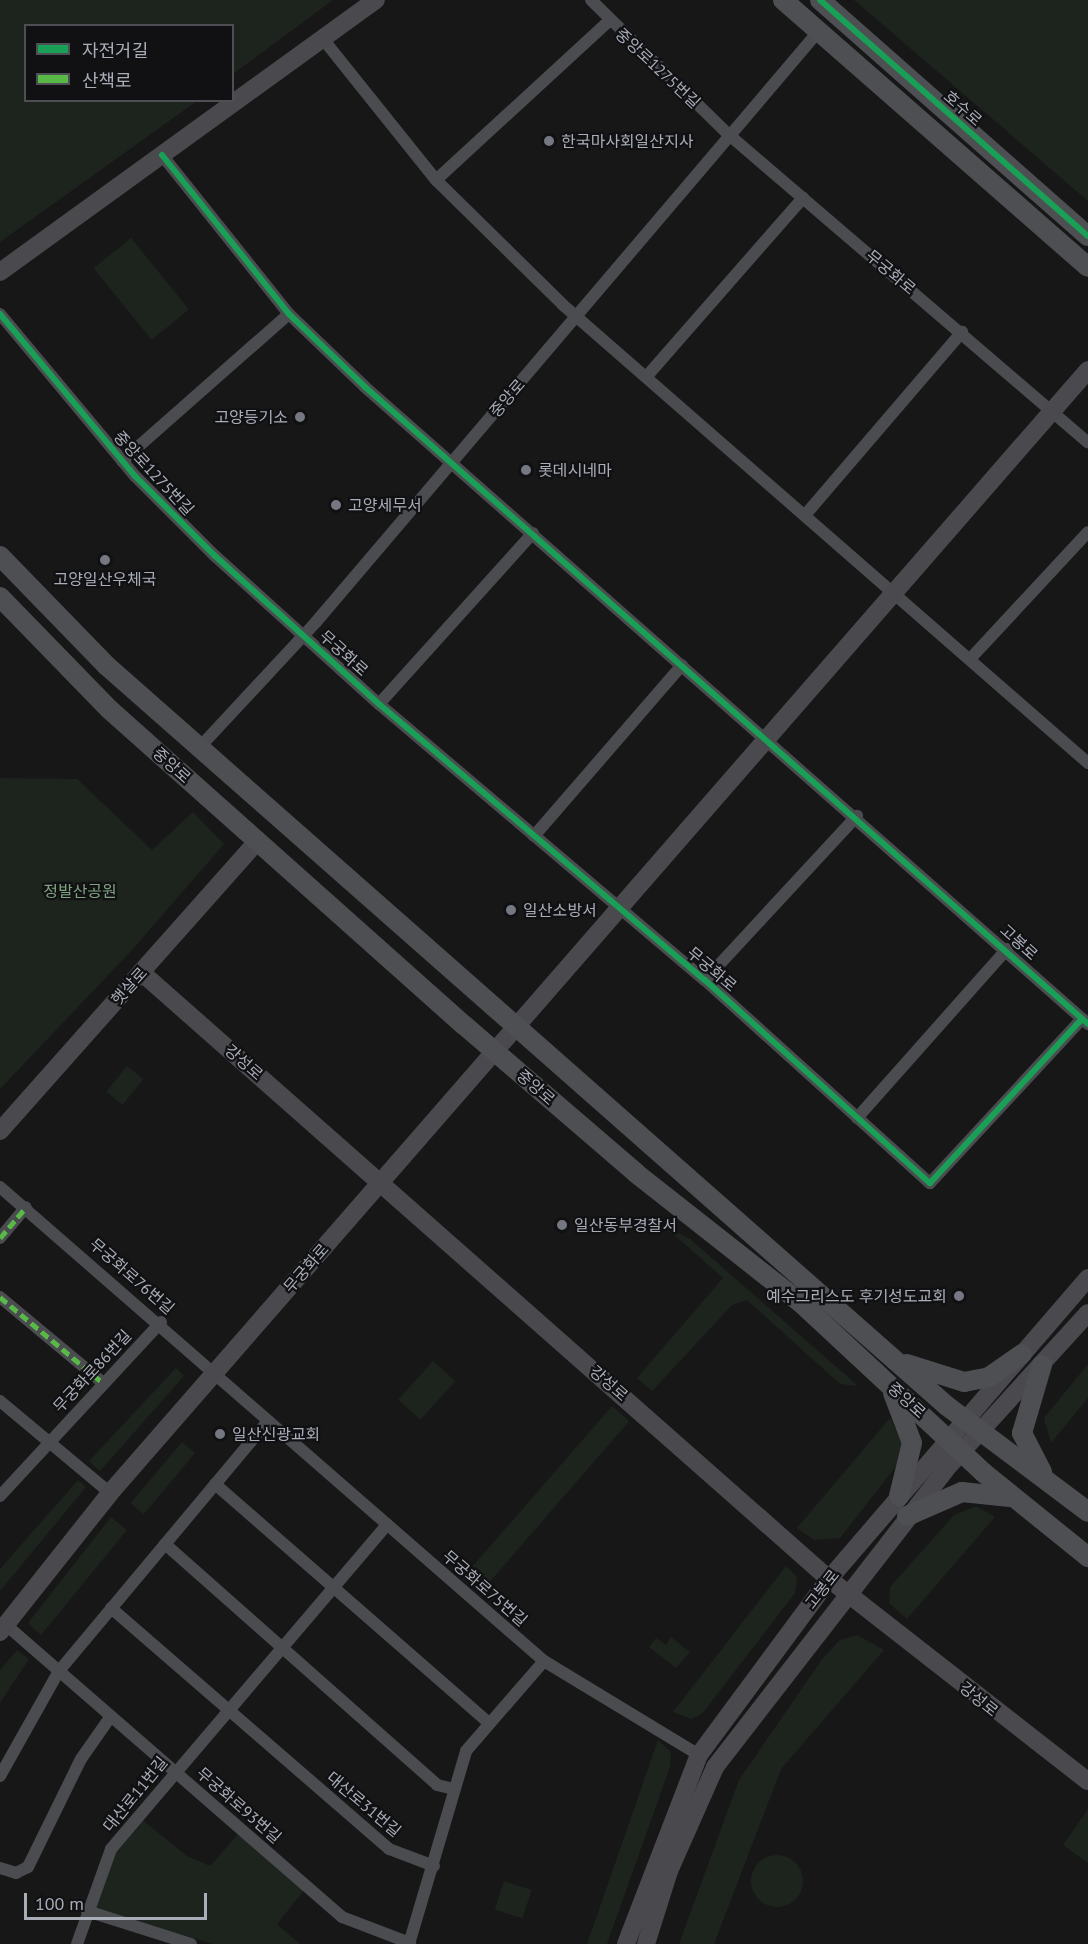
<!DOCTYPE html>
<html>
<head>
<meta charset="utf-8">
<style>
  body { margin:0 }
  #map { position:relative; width:1088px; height:1944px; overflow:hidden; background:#171717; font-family:"PT Sans","Noto Sans KR",sans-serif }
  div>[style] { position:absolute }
  .green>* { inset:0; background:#1d241e; transform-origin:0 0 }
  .round { border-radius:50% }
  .street>* { height:12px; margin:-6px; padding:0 6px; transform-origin:6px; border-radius:6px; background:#4b4c50 }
  .secondary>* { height:18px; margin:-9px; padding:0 9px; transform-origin:9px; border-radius:9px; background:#4a4a4e }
  .primary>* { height:20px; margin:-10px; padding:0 10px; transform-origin:10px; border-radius:10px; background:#4d4f52 }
  .quiet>* { height:4.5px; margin-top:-2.25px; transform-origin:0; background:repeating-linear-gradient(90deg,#58b947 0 9px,transparent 0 13.5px) }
  .cycleway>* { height:6px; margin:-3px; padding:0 3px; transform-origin:3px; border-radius:3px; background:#1a9f57 }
  .dots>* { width:16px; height:16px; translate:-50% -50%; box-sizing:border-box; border:3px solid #111113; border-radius:50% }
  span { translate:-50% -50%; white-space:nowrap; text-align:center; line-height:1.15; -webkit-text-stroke:4.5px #111113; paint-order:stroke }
  .street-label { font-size:16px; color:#a8adb8 }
  .poi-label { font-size:16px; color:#a8adb8 }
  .left { translate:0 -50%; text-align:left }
  .right { translate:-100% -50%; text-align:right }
  .park-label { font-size:16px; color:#7fa381 }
  .legend { position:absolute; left:24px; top:24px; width:210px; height:78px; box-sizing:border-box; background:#111113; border:2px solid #4d4f55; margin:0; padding:8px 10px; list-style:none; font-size:18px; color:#a8adb8 }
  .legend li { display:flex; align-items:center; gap:12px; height:30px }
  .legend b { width:30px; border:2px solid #4d4f55 }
  .scale { position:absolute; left:24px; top:1893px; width:183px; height:27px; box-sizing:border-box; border:3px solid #a8adb8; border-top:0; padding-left:8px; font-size:18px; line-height:21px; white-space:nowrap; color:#a8adb8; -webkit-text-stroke:4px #111113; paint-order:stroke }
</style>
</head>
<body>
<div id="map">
  <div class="green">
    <div style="clip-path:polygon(0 0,333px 0,233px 74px,232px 26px,26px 26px,26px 100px,197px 101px,0 242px)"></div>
    <div style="clip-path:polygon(854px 0,1088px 0,1088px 201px)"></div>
    <div style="left:131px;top:238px;width:92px;height:48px;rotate:51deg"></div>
    <div style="clip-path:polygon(0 778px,77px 779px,152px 850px,193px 812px,224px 844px,132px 950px,0 1089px)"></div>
    <div style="left:127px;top:1066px;width:21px;height:33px;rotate:39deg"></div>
    <div style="clip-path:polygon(664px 1226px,690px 1239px,858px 1386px,840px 1384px,747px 1300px,732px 1305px,652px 1391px,637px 1378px,723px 1278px)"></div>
    <div style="left:433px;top:1361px;width:30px;height:52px;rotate:42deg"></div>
    <div style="clip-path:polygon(1088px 1364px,1088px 1398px,1051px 1443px,1044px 1418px)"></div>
    <div style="clip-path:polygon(176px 1368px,184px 1376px,100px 1471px,89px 1461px)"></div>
    <div style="left:612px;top:1406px;width:23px;height:223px;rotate:41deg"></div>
    <div style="clip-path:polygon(890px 1418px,903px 1445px,897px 1465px,840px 1538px,814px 1540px,797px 1528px)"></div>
    <div style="left:182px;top:1442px;width:17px;height:80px;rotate:40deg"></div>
    <div style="clip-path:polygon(78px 1480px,86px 1487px,0 1591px,0 1569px)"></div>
    <div style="clip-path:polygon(976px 1506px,995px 1517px,907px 1619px,889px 1603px,890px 1587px,954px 1515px)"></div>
    <div style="clip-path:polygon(111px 1517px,127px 1530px,41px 1635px,28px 1623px)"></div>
    <div style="clip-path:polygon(786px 1566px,797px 1577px,795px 1593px,702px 1714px,691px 1719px,673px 1712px)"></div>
    <div style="clip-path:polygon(857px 1635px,884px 1650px,781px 1769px,714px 1944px,679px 1944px,739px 1780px,823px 1658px,840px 1640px)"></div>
    <div style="clip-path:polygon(671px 1637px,690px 1652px,676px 1668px,649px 1647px,656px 1638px,666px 1645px)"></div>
    <div style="clip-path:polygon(17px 1650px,29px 1659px,0 1703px,0 1670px)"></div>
    <div style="clip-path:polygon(658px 1740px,671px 1752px,670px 1767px,607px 1944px,587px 1944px)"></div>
    <div style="clip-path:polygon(1088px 1809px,1088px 1863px,1063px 1845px)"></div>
    <div style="clip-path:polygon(141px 1819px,187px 1856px,210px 1866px,239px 1833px,304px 1890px,277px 1924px,300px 1944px,213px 1944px,95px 1908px,115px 1851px)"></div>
    <div class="round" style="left:751px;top:1855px;width:52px;height:52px"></div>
    <div style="left:504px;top:1881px;width:29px;height:30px;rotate:18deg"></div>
  </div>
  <div class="street">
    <div style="left:591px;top:0;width:192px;rotate:44.4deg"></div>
    <div style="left:728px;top:134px;width:474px;rotate:40.6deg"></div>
    <div style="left:323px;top:39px;width:181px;rotate:51.3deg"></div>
    <div style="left:436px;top:180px;width:178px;rotate:44.5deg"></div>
    <div style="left:563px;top:305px;width:697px;rotate:41.1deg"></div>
    <div style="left:162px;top:155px;width:203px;rotate:51.4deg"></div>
    <div style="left:289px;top:314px;width:105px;rotate:43.8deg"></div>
    <div style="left:365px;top:387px;width:964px;rotate:41.38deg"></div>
    <div style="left:436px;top:180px;width:234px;rotate:-42.6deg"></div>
    <div style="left:0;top:314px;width:211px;rotate:50.2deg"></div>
    <div style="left:135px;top:476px;width:112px;rotate:45deg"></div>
    <div style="left:214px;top:555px;width:222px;rotate:42.1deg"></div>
    <div style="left:379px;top:704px;width:427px;rotate:40.3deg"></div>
    <div style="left:705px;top:980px;width:303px;rotate:42.1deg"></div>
    <div style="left:930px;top:1183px;width:224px;rotate:-47.2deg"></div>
    <div style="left:647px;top:376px;width:237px;rotate:-48.8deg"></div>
    <div style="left:122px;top:461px;width:222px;rotate:-41.4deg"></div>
    <div style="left:806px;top:514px;width:240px;rotate:-49.4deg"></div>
    <div style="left:970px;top:659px;width:173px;rotate:-47.1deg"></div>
    <div style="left:379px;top:704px;width:230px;rotate:-48deg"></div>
    <div style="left:199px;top:748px;width:172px;rotate:-47.1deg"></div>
    <div style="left:316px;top:622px;width:775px;rotate:-49.61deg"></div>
    <div style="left:534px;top:836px;width:226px;rotate:-49.1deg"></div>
    <div style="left:705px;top:980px;width:224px;rotate:-47.2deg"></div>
    <div style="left:857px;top:1118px;width:226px;rotate:-48.4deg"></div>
    <div style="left:0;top:1187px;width:722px;rotate:41.07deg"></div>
    <div style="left:544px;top:1661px;width:181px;rotate:31.2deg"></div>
    <div style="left:0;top:1238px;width:40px;rotate:-50deg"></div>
    <div style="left:0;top:1297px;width:133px;rotate:39.8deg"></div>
    <div style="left:0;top:1401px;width:143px;rotate:39.9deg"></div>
    <div style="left:215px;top:1484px;width:362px;rotate:41.1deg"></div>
    <div style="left:0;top:1496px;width:237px;rotate:-47.2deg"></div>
    <div style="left:165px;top:1544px;width:363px;rotate:41.5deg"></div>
    <div style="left:437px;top:1785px;width:18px;rotate:13deg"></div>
    <div style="left:111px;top:1608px;width:368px;rotate:40.9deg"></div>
    <div style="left:389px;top:1849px;width:48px;rotate:20.7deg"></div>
    <div style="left:5px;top:1624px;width:447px;rotate:41deg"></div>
    <div style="left:342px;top:1917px;width:73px;rotate:20.9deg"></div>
    <div style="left:0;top:1776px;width:120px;rotate:-60.7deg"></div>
    <div style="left:59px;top:1671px;width:326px;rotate:-50.1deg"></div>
    <div style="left:0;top:1868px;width:17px;rotate:17deg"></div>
    <div style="left:16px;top:1873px;width:13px;rotate:-27deg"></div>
    <div style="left:28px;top:1867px;width:120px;rotate:-63.9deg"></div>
    <div style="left:81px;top:1759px;width:52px;rotate:-55.1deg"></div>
    <div style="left:87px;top:1911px;width:109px;rotate:17.6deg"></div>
    <div style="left:77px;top:1944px;width:101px;rotate:-70.3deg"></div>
    <div style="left:111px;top:1849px;width:426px;rotate:-49.6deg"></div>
    <div style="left:409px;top:1944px;width:201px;rotate:-73.5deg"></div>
    <div style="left:466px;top:1751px;width:119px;rotate:-49.1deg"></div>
  </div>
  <div class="secondary">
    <div style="left:0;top:272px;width:464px;rotate:-35.9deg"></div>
    <div style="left:141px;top:972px;width:917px;rotate:41.42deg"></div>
    <div style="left:829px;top:1579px;width:328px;rotate:38deg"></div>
    <div style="left:0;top:1131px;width:387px;rotate:-48.4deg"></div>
    <div style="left:0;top:1632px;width:177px;rotate:-51.6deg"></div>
    <div style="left:110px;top:1493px;width:1489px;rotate:-48.95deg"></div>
    <div style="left:626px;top:1944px;width:203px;rotate:-68.9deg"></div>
    <div style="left:699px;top:1755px;width:219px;rotate:-53.5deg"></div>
    <div style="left:829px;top:1579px;width:397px;rotate:-49.3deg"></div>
    <div style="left:646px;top:1944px;width:77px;rotate:-72.5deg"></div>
    <div style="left:669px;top:1871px;width:114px;rotate:-66.1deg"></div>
    <div style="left:715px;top:1767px;width:376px;rotate:-52.2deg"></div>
    <div style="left:945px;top:1470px;width:212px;rotate:-47.7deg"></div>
  </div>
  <div class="primary">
    <div style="left:783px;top:0;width:405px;rotate:41.2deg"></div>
    <div style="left:820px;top:0;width:357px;rotate:41.4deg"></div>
    <div style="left:0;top:556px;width:153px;rotate:45.8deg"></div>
    <div style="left:107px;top:666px;width:1119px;rotate:41.38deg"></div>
    <div style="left:947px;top:1406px;width:176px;rotate:36.9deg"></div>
    <div style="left:0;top:597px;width:156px;rotate:45.8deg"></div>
    <div style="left:109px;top:709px;width:475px;rotate:41.7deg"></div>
    <div style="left:464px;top:1025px;width:228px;rotate:40.7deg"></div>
    <div style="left:637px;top:1174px;width:209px;rotate:38.2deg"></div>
    <div style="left:801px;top:1303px;width:250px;rotate:42.9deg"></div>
    <div style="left:984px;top:1473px;width:134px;rotate:38.9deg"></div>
    <div style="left:907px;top:1364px;width:60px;rotate:17.5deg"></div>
    <div style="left:964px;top:1382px;width:25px;rotate:-11deg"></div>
    <div style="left:989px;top:1377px;width:40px;rotate:-34.9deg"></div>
    <div style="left:1042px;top:1365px;width:71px;rotate:106.4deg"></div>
    <div style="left:1022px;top:1433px;width:44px;rotate:62.9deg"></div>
    <div style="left:893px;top:1393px;width:53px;rotate:69.2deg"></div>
    <div style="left:912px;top:1443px;width:55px;rotate:103.8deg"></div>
    <div style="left:907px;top:1516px;width:60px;rotate:-23.6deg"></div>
    <div style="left:962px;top:1492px;width:48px;rotate:5.9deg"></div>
  </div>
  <div class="quiet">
    <div style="left:0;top:1238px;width:40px;rotate:-50deg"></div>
    <div style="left:0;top:1297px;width:133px;rotate:39.8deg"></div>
  </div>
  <div class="cycleway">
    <div style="left:820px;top:0;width:357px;rotate:41.4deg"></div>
    <div style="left:162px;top:155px;width:203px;rotate:51.4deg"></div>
    <div style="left:289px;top:314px;width:105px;rotate:43.8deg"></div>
    <div style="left:365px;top:387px;width:964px;rotate:41.38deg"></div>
    <div style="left:0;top:314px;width:211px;rotate:50.2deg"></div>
    <div style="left:135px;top:476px;width:112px;rotate:45deg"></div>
    <div style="left:214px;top:555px;width:222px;rotate:42.1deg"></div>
    <div style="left:379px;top:704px;width:427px;rotate:40.3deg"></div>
    <div style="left:705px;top:980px;width:303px;rotate:42.1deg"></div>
    <div style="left:930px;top:1183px;width:224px;rotate:-47.2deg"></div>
  </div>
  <div class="dots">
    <div style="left:549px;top:141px;background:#757880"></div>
    <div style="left:300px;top:417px;background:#757880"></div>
    <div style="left:526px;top:470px;background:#757880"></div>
    <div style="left:336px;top:505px;background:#757880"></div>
    <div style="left:105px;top:560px;background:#757880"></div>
    <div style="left:511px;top:910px;background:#757880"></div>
    <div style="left:562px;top:1225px;background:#757880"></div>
    <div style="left:959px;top:1296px;background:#757880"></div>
    <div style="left:220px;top:1434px;background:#757880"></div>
  </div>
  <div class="street-label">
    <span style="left:658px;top:68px;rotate:43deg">중앙로1275번길</span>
    <span style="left:963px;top:108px;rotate:41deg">호수로</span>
    <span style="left:891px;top:272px;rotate:40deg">무궁화로</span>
    <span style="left:507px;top:398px;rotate:-49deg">중앙로</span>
    <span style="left:154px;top:473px;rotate:47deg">중앙로1275번길</span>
    <span style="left:344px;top:653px;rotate:42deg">무궁화로</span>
    <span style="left:172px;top:765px;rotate:42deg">중앙로</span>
    <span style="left:1019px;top:942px;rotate:42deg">고봉로</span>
    <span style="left:712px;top:969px;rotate:40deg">무궁화로</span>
    <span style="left:129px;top:986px;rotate:-48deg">햇살로</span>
    <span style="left:244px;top:1062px;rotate:41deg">강성로</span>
    <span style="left:536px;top:1087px;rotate:41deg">중앙로</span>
    <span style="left:306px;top:1268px;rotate:-49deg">무궁화로</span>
    <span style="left:132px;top:1276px;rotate:41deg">무궁화로76번길</span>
    <span style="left:92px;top:1371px;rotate:-47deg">무궁화로86번길</span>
    <span style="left:609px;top:1383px;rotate:41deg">강성로</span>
    <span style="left:907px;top:1400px;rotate:42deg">중앙로</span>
    <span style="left:485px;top:1588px;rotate:41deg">무궁화로75번길</span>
    <span style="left:822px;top:1589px;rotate:-52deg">고봉로</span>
    <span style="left:979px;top:1699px;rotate:39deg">강성로</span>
    <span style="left:135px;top:1794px;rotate:-51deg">대산로11번길</span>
    <span style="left:364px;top:1804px;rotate:40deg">대산로31번길</span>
    <span style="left:239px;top:1805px;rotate:41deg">무궁화로93번길</span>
  </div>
  <div class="poi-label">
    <span class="left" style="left:561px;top:141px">한국마사회일산지사</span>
    <span class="right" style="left:288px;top:417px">고양등기소</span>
    <span class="left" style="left:538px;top:470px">롯데시네마</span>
    <span class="left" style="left:348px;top:505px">고양세무서</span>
    <span style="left:105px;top:579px">고양일산우체국</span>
    <span class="left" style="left:523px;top:910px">일산소방서</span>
    <span class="left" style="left:574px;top:1225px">일산동부경찰서</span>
    <span class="right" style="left:947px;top:1296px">예수그리스도 후기성도교회</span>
    <span class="left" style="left:232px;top:1434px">일산신광교회</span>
  </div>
  <div class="park-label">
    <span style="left:80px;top:891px">정발산공원</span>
  </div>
  <ul class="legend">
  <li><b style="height:8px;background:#1a9f57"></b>자전거길</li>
  <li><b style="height:8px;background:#58b947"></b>산책로</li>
  </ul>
  <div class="scale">100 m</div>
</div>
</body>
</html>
